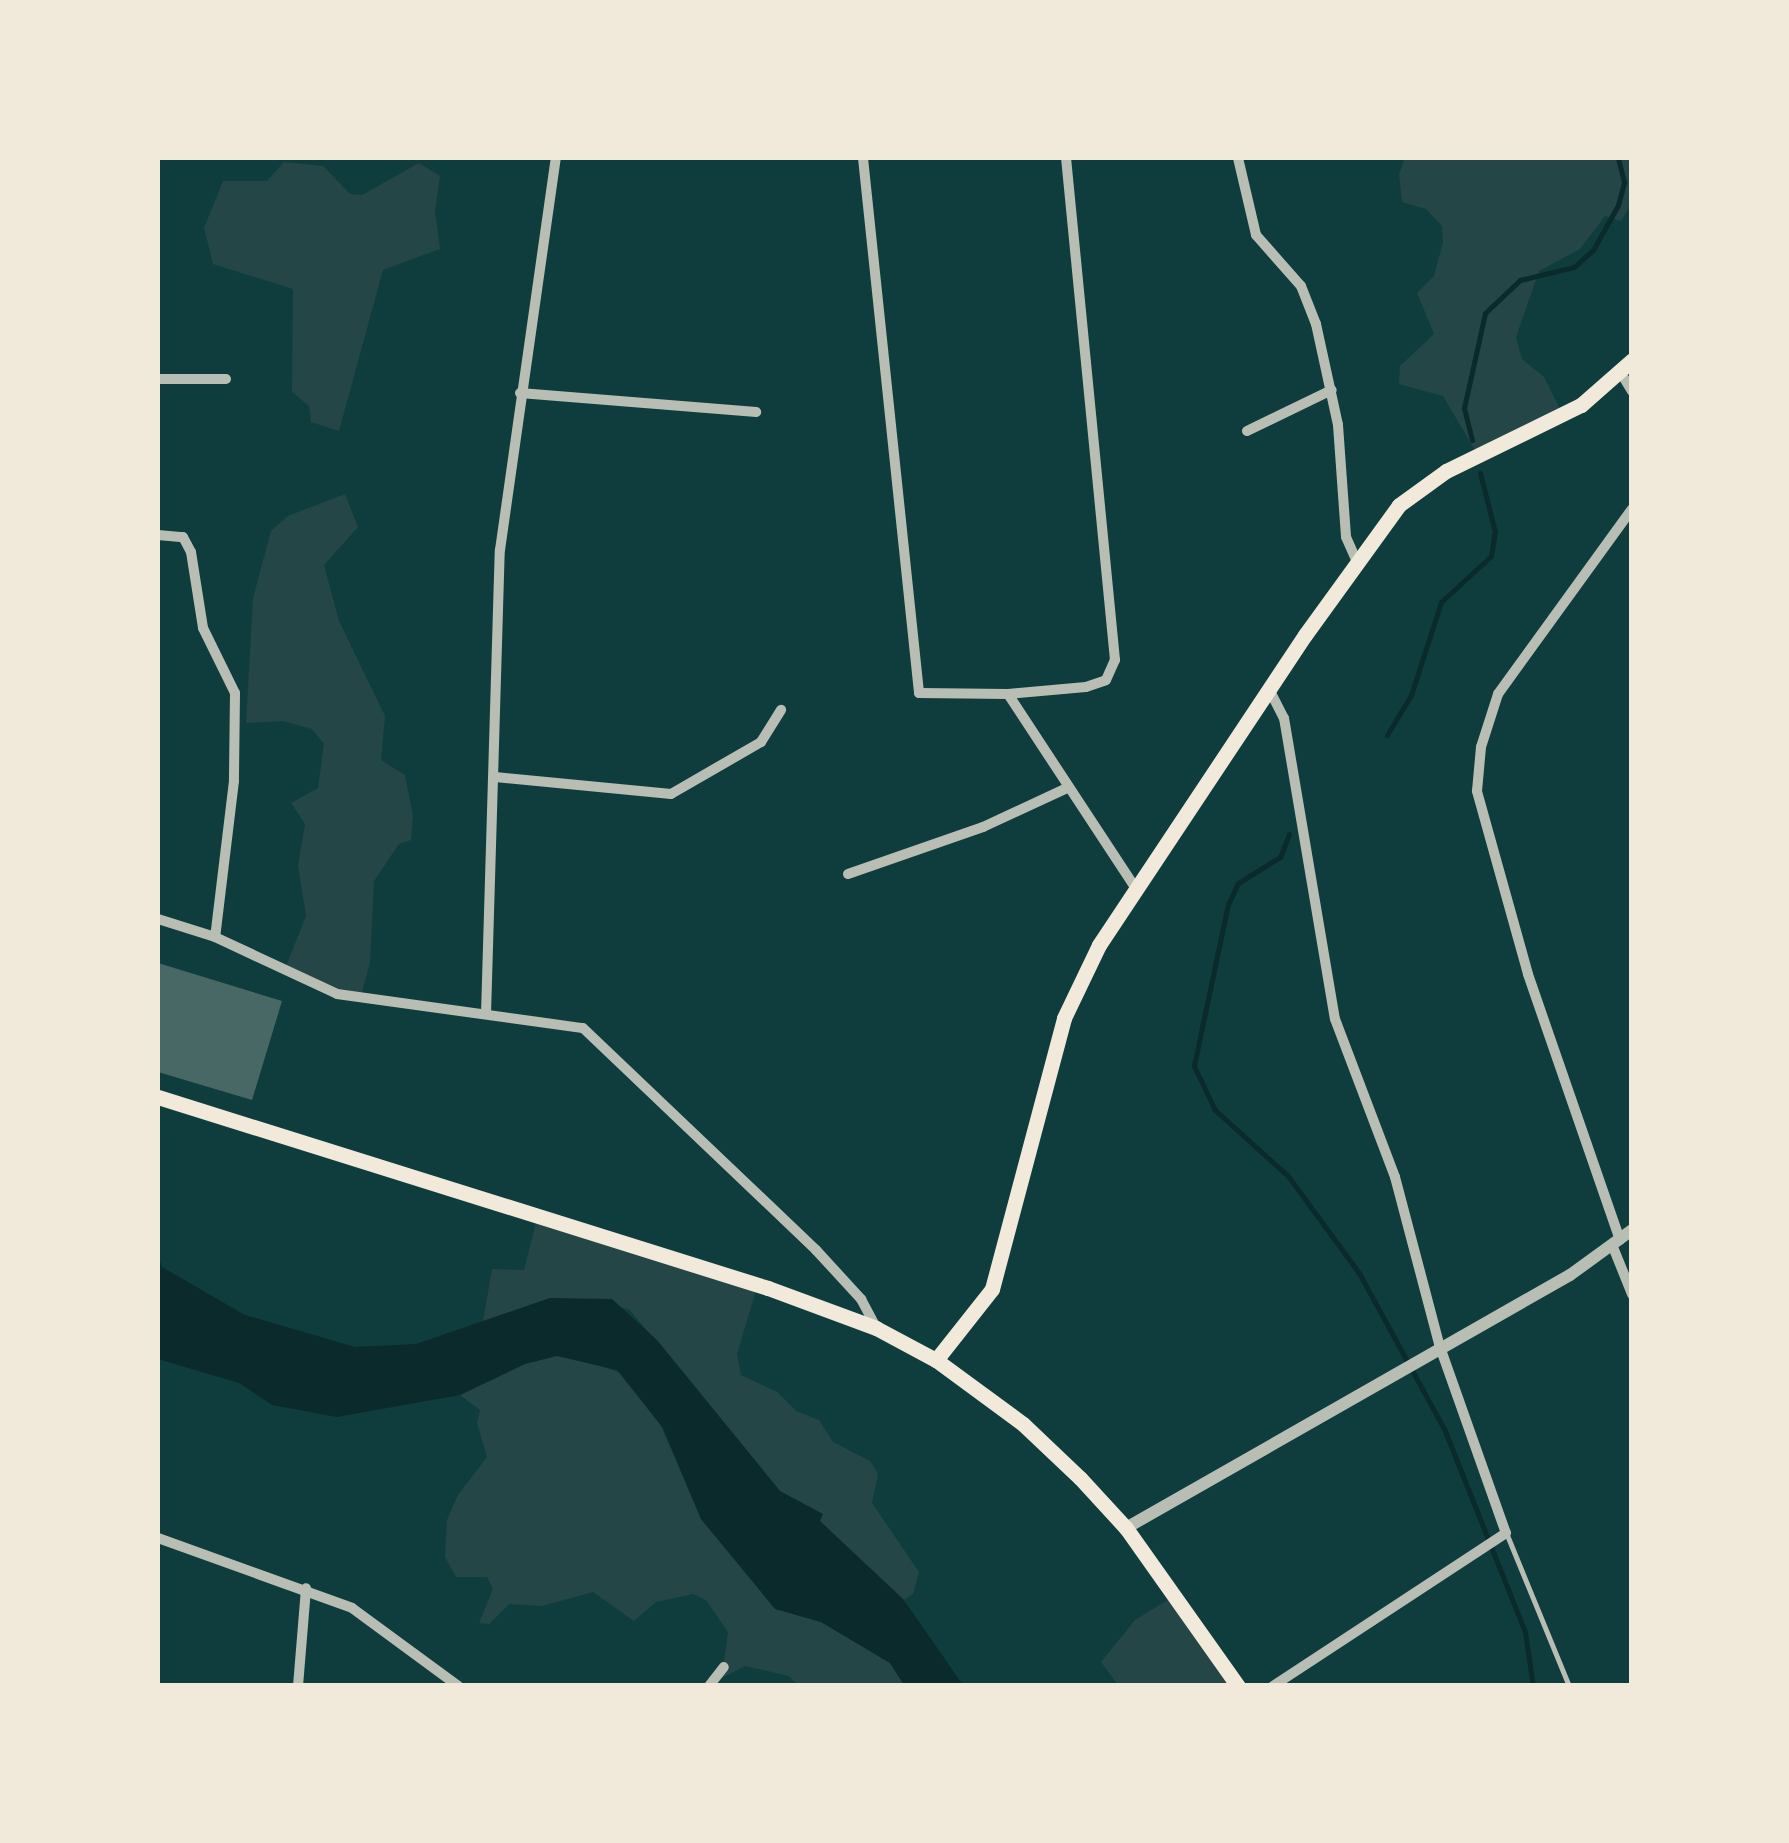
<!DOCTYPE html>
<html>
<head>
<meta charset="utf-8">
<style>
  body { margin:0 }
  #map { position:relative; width:1789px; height:1843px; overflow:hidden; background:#0f3d3e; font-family:"Varela Round",sans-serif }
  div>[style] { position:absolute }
  .green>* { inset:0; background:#244646 }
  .water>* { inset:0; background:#0a2a2b }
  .stream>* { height:5px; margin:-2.5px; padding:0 2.5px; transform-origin:2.5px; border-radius:2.5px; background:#0a2a2b }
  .building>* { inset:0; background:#486865 }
  .service>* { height:5px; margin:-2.5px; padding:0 2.5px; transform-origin:2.5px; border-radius:2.5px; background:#b8beb3 }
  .minor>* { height:10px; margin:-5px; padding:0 5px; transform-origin:5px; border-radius:5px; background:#b8beb3 }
  .tertiary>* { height:12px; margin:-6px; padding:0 6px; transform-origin:6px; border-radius:6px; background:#b8beb3 }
  .secondary>* { height:15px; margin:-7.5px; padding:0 7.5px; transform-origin:7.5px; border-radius:7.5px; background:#f1e9da }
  span { translate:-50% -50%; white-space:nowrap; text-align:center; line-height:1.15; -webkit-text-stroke:9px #f1e9da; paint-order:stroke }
  .frame { position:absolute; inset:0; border:160px solid #f1e9da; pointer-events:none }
</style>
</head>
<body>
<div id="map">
  <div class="green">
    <div style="clip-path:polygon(1405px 158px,1629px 158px,1631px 204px,1621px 221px,1605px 216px,1580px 249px,1539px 271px,1516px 337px,1522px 359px,1544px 377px,1561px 411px,1476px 452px,1443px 396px,1399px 384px,1400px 366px,1434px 334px,1417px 293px,1434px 276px,1443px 242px,1442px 226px,1426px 209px,1402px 202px,1399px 174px)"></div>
    <div style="clip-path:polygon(284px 162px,323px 166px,350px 194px,362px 195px,419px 163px,440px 176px,435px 211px,440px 249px,383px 270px,339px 431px,311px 422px,309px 406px,292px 392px,293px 289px,213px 264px,204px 228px,223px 181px,267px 181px)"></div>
    <div style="clip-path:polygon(345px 494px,358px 527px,324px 565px,339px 621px,385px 716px,381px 760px,405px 775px,413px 816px,411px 840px,399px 844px,374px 881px,370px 963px,361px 996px,335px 992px,286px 966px,306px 916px,298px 866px,305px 824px,291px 803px,318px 788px,324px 744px,312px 729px,283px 721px,246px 723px,253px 598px,271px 531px,288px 516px)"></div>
    <div style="clip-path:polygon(538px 1214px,758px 1284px,737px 1354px,741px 1375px,777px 1392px,796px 1411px,819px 1420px,833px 1442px,870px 1461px,878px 1474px,872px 1503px,919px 1572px,913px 1594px,904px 1600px,780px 1491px,629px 1309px,550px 1298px,483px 1321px,492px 1269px,524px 1270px)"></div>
    <div style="clip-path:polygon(562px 1354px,625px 1374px,654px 1410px,701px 1519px,775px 1608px,821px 1622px,890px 1663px,904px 1685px,798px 1685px,789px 1676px,745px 1666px,722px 1678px,728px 1632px,706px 1600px,693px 1594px,656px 1602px,634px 1621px,593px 1592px,542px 1606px,509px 1604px,489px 1624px,479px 1623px,493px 1589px,487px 1577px,456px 1577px,445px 1557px,447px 1520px,458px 1495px,487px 1457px,477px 1423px,480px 1410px,460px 1395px,531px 1361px)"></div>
    <div style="clip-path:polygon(1176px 1595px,1240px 1685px,1118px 1685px,1101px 1662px,1135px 1620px)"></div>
  </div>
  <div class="water">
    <div style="clip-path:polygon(158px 1256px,162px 1267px,245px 1315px,355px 1347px,416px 1344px,550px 1298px,612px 1299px,657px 1340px,780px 1491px,823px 1514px,820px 1521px,903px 1599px,963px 1685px,904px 1685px,890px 1663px,821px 1622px,775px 1609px,701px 1519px,663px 1428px,617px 1370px,557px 1356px,525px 1364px,460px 1395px,337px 1417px,272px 1405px,239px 1383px,158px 1359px)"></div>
  </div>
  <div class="stream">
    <div style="left:1472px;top:440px;width:33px;rotate:-104deg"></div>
    <div style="left:1464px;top:408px;width:97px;rotate:-77.5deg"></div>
    <div style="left:1485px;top:313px;width:48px;rotate:-43.3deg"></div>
    <div style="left:1520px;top:280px;width:56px;rotate:-13.5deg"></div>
    <div style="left:1574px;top:267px;width:25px;rotate:-42deg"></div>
    <div style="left:1593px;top:250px;width:51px;rotate:-60.9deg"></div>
    <div style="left:1618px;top:205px;width:24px;rotate:-75deg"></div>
    <div style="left:1624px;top:182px;width:25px;rotate:-104deg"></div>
    <div style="left:1387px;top:735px;width:47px;rotate:-59deg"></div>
    <div style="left:1411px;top:695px;width:98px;rotate:-72.1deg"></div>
    <div style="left:1441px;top:602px;width:68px;rotate:-42.6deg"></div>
    <div style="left:1491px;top:556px;width:24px;rotate:-81deg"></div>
    <div style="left:1495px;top:532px;width:61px;rotate:-104.3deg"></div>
    <div style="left:1289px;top:834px;width:25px;rotate:111deg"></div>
    <div style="left:1280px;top:857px;width:49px;rotate:148.2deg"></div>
    <div style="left:1238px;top:883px;width:23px;rotate:115deg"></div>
    <div style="left:1228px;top:904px;width:166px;rotate:101.9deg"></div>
    <div style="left:1194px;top:1066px;width:49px;rotate:64.5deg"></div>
    <div style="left:1215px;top:1110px;width:98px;rotate:42.1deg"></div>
    <div style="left:1288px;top:1176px;width:120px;rotate:53.8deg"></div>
    <div style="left:1359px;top:1273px;width:180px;rotate:61.4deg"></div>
    <div style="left:1445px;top:1431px;width:216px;rotate:68.3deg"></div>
    <div style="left:1525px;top:1632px;width:55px;rotate:81.6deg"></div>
  </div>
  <div class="building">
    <div style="clip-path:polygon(158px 963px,282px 1001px,252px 1100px,158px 1072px)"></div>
  </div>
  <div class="service">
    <div style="left:1507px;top:1535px;width:163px;rotate:67.7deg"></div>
  </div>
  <div class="minor">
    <div style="left:863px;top:158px;width:538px;rotate:84.02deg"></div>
    <div style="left:919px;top:693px;width:89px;rotate:0.6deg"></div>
    <div style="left:1008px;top:694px;width:231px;rotate:56.7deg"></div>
    <div style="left:1238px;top:158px;width:79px;rotate:76.8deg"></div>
    <div style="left:1256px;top:235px;width:68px;rotate:48.6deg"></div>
    <div style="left:1301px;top:286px;width:41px;rotate:68.5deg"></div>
    <div style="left:1316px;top:324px;width:103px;rotate:77.7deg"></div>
    <div style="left:1338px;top:425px;width:112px;rotate:85.9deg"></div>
    <div style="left:1346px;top:537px;width:27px;rotate:66deg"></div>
    <div style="left:1621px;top:373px;width:21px;rotate:59deg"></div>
    <div style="left:158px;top:379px;width:68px"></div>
    <div style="left:520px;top:393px;width:237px;rotate:4.6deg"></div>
    <div style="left:1247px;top:431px;width:94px;rotate:-25.8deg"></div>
    <div style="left:158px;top:535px;width:25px;rotate:5deg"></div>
    <div style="left:183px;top:537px;width:17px;rotate:62deg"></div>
    <div style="left:191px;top:552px;width:77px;rotate:81deg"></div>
    <div style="left:203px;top:628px;width:72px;rotate:63.8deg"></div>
    <div style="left:235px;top:693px;width:88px;rotate:90.7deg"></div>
    <div style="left:234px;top:781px;width:157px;rotate:96.9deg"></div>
    <div style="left:1270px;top:691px;width:30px;rotate:63deg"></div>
    <div style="left:1284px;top:718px;width:305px;rotate:80.4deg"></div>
    <div style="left:1335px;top:1019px;width:169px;rotate:69.2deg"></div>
    <div style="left:1395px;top:1177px;width:176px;rotate:75.2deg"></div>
    <div style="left:1440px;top:1347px;width:197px;rotate:70.5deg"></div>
    <div style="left:1506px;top:1533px;width:279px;rotate:146.7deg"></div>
    <div style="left:1008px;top:694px;width:78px;rotate:-5.1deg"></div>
    <div style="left:1086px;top:687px;width:21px;rotate:-19deg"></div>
    <div style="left:1106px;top:680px;width:22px;rotate:-66deg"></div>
    <div style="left:1115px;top:660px;width:504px;rotate:-95.57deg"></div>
    <div style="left:495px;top:777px;width:177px;rotate:5.5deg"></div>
    <div style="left:671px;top:794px;width:104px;rotate:-30deg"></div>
    <div style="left:761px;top:742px;width:38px;rotate:-58deg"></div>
    <div style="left:848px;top:874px;width:143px;rotate:-19.2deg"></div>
    <div style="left:983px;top:827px;width:93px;rotate:-24.9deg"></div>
    <div style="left:158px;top:919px;width:60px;rotate:17.5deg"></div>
    <div style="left:215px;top:937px;width:135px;rotate:25deg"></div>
    <div style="left:337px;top:994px;width:248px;rotate:7.9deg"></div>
    <div style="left:583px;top:1028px;width:322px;rotate:43.6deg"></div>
    <div style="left:816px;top:1250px;width:67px;rotate:47.4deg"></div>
    <div style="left:861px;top:1299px;width:32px;rotate:62deg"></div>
    <div style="left:486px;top:1014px;width:464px;rotate:-88.3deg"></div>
    <div style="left:500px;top:550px;width:396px;rotate:-81.9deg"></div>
    <div style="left:1620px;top:1240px;width:281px;rotate:-109.1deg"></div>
    <div style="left:1528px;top:974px;width:190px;rotate:-105.6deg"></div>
    <div style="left:1477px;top:791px;width:44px;rotate:-84.8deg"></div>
    <div style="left:1481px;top:747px;width:56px;rotate:-72.2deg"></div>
    <div style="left:1498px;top:694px;width:228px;rotate:-54.1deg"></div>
    <div style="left:1613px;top:1247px;width:51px;rotate:68deg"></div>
    <div style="left:158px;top:1538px;width:206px;rotate:19.8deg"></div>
    <div style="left:352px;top:1608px;width:132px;rotate:36.3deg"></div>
    <div style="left:298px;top:1686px;width:98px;rotate:-85.3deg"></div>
    <div style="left:709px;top:1686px;width:24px;rotate:-52deg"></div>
  </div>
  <div class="tertiary">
    <div style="left:1126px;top:1528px;width:511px;rotate:-29.68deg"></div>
    <div style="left:1570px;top:1275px;width:77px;rotate:-36deg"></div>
  </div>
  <div class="secondary">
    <div style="left:158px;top:1097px;width:639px;rotate:17.39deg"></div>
    <div style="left:768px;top:1288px;width:115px;rotate:20.3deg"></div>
    <div style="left:876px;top:1328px;width:68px;rotate:28.1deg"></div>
    <div style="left:936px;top:1360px;width:108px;rotate:36.3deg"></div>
    <div style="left:1023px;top:1424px;width:79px;rotate:43.5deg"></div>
    <div style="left:1080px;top:1478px;width:68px;rotate:47.4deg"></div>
    <div style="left:1126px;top:1528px;width:194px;rotate:54.7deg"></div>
    <div style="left:936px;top:1360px;width:90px;rotate:-51.7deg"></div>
    <div style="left:992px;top:1289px;width:280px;rotate:-75.1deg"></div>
    <div style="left:1064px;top:1018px;width:81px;rotate:-64.4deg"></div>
    <div style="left:1099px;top:945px;width:372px;rotate:-56.4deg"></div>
    <div style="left:1305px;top:635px;width:160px;rotate:-54.1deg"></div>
    <div style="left:1399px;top:505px;width:58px;rotate:-35.9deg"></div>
    <div style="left:1446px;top:471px;width:150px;rotate:-26.1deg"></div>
    <div style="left:1581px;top:405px;width:68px;rotate:-41.4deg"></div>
  </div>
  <div class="frame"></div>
</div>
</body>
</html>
